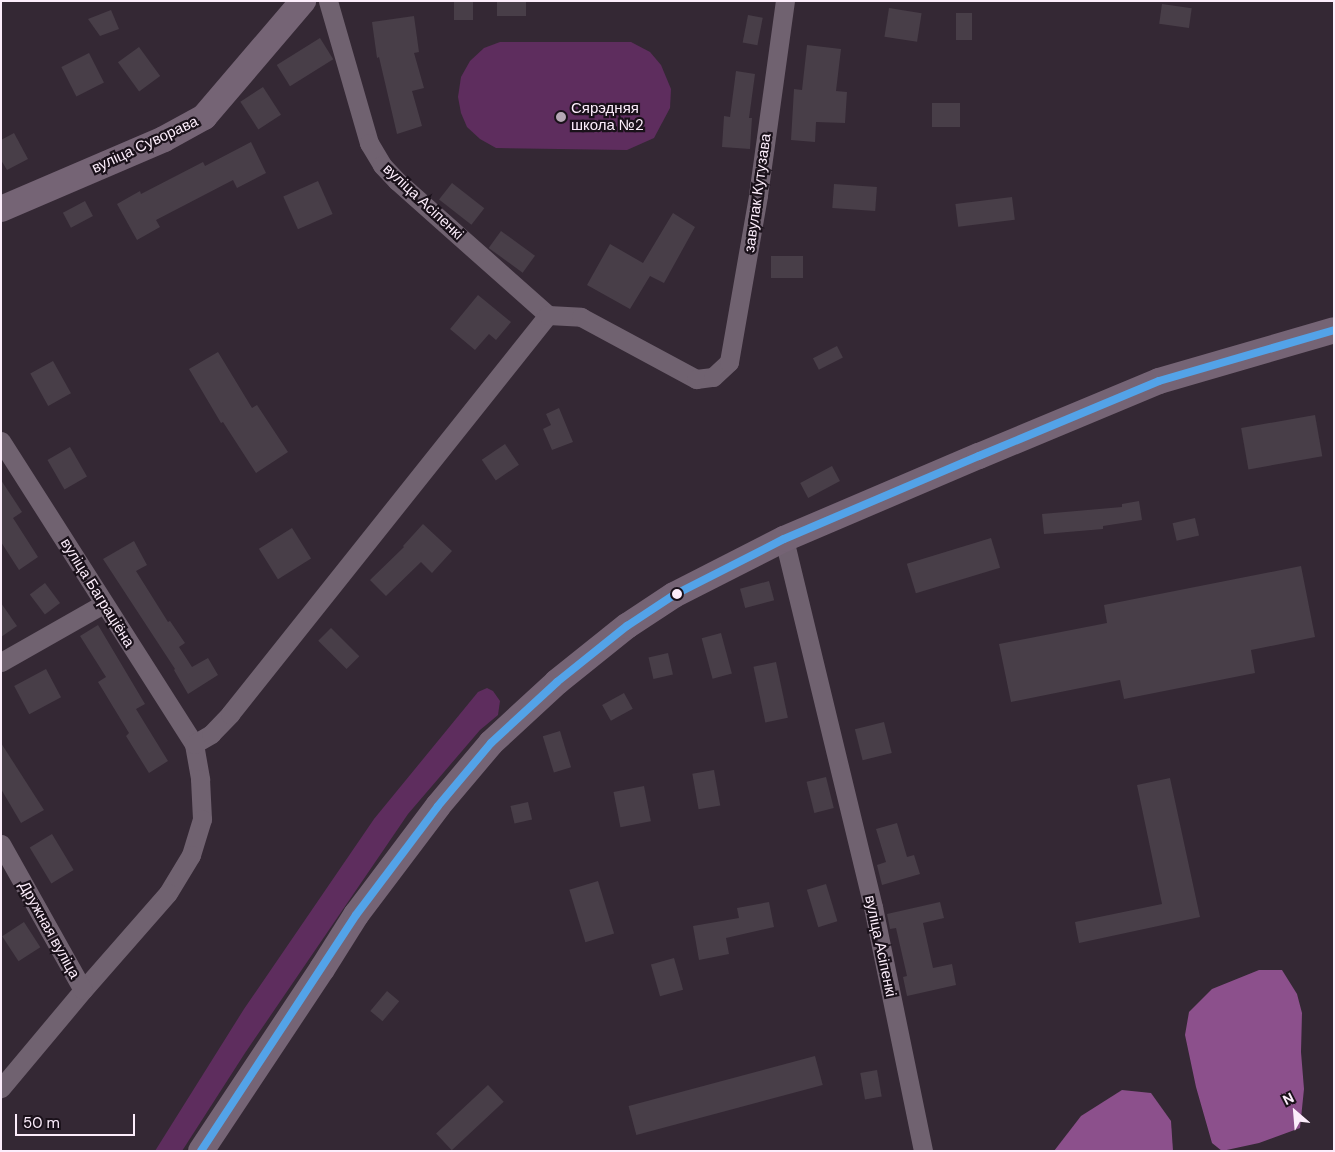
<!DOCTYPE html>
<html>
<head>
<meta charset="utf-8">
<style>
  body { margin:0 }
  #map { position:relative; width:1335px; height:1152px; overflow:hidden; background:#342834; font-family:"DM Sans",sans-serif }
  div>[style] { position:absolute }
  .green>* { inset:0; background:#5e2d5e }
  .water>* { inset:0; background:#8c508c }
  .building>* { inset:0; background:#483e48; transform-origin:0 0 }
  .street>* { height:19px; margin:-9.5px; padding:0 9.5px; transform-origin:9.5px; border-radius:9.5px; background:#706270 }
  .secondary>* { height:26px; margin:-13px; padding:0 13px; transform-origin:13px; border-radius:13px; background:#756475 }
  .bus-1>* { height:8px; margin:-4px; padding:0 4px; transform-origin:4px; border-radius:4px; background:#53a3e8 }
  .dots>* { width:14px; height:14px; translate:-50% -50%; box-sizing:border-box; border:2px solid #1a111a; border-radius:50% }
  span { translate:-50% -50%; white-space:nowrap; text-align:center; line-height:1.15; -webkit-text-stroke:4.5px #1a111a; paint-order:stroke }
  .poi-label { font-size:15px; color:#fcedfb }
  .left { translate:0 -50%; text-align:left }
  .street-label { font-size:15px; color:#fcedfb }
  .frame { position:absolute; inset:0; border:2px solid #fcedfb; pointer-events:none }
  .north { position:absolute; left:1270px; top:1087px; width:50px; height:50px; -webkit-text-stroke:4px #1a111a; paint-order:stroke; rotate:333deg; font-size:14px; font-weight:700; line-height:20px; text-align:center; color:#fcedfb }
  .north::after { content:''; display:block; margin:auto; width:18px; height:22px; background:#fcedfb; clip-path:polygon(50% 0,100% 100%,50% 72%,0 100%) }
  .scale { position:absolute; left:15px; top:1114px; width:120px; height:22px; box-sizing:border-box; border:2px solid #fcedfb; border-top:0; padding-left:6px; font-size:15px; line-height:18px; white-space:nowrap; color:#fcedfb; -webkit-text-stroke:4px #1a111a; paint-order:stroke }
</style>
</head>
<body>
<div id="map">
  <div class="green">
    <div style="clip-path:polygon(500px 42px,631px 42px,650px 52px,661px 65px,671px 89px,670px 108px,654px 138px,627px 150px,496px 148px,480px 139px,467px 127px,461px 113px,458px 97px,461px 77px,470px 61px,484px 48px)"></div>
    <div style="clip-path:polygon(487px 688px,493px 691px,500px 701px,498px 715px,480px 730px,408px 814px,245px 1053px,182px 1151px,155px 1151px,244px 1009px,374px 819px,478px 692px)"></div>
  </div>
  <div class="water">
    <div style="clip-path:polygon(1259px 970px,1282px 970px,1297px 994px,1302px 1013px,1301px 1052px,1304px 1089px,1300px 1128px,1259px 1143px,1222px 1151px,1212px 1143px,1196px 1087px,1185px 1035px,1189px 1012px,1212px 989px)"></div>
    <div style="clip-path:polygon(1122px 1090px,1151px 1093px,1171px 1121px,1173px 1151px,1054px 1151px,1081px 1116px)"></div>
  </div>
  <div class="building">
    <div style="left:454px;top:1px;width:19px;height:19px"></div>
    <div style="left:497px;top:1px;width:29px;height:15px"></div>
    <div style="left:1162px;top:4px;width:30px;height:20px;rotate:8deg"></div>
    <div style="left:889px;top:8px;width:33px;height:29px;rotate:9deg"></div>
    <div style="clip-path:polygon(111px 10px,119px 29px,100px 36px,88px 19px)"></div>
    <div style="left:956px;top:13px;width:16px;height:27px"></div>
    <div style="left:748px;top:15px;width:15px;height:28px;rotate:11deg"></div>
    <div style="clip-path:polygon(414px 16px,419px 52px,414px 53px,424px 88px,412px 91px,422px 126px,397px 134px,379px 57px,377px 58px,372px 22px)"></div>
    <div style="left:320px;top:38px;width:25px;height:51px;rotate:58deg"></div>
    <div style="clip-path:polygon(807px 45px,841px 49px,836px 91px,847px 92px,845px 123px,816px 122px,815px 142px,791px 140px,794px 89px,802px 90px)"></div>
    <div style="left:139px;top:47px;width:36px;height:26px;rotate:54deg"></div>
    <div style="left:89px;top:53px;width:33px;height:31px;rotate:63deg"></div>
    <div style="clip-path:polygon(736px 71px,755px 74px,749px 118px,752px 118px,750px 149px,722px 147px,724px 116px,730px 117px)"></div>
    <div style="left:263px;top:87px;width:33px;height:27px;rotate:57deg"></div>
    <div style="left:932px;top:103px;width:28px;height:24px"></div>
    <div style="clip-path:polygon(14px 133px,28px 159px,7px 170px,1px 160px,1px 140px)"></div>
    <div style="clip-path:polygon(251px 142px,266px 173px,237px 188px,233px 180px,156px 220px,160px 227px,137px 240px,117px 204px,140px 191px,141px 194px,203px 162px,205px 166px)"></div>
    <div style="left:318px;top:181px;width:36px;height:38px;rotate:66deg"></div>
    <div style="left:452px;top:183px;width:41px;height:21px;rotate:38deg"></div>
    <div style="left:834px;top:184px;width:43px;height:24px;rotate:4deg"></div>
    <div style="left:1012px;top:197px;width:23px;height:57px;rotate:83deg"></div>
    <div style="left:85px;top:201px;width:17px;height:25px;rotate:62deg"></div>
    <div style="clip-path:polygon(673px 213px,695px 227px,664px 283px,650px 276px,630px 309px,587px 285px,610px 244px,643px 263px)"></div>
    <div style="left:501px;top:231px;width:42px;height:21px;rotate:36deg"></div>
    <div style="left:771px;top:256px;width:32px;height:22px"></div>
    <div style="clip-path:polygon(478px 295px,511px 322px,496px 340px,489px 334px,475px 350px,450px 329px)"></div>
    <div style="left:837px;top:346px;width:13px;height:27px;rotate:63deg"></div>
    <div style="clip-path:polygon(218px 352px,252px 408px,257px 405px,288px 452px,256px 473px,223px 422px,221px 423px,189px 369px)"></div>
    <div style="left:53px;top:361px;width:37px;height:26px;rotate:61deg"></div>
    <div style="clip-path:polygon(559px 408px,573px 442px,552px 450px,543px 429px,551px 425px,546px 414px)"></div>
    <div style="left:1315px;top:415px;width:42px;height:75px;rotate:80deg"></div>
    <div style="left:505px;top:444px;width:25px;height:28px;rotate:56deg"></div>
    <div style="left:70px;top:447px;width:34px;height:26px;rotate:60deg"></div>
    <div style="left:832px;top:466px;width:17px;height:36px;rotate:62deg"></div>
    <div style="clip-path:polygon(1px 480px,22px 512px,13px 518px,38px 557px,19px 570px,1px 542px)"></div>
    <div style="clip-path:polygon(1139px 501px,1142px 520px,1103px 526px,1103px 529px,1044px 534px,1042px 514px,1122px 507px,1122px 504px)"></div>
    <div style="left:1195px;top:518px;width:18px;height:23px;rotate:77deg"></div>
    <div style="clip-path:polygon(423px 524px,452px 551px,432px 573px,421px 562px,386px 596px,370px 580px,404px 547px,403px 546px)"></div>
    <div style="left:292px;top:528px;width:36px;height:39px;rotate:58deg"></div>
    <div style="left:991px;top:538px;width:31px;height:88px;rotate:73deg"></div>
    <div style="clip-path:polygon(134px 541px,147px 565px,136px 571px,168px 622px,170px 621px,185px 643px,179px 647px,192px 667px,208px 658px,218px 675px,188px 694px,174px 670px,175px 669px,103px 559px)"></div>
    <div style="clip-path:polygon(1301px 566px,1315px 637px,1251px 650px,1255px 673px,1124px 699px,1120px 680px,1011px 702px,999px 644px,1107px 623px,1104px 605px)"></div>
    <div style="left:769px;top:581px;width:20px;height:30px;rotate:75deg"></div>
    <div style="left:45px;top:583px;width:25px;height:19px;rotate:53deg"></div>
    <div style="clip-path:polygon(1px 603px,17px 626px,1px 637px)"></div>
    <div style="clip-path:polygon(98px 625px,145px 704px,136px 709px,168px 761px,149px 773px,126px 736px,129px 733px,98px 682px,106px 677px,80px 636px)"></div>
    <div style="left:331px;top:628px;width:40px;height:18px;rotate:45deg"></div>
    <div style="left:721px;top:633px;width:42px;height:20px;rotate:75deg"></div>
    <div style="left:668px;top:653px;width:22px;height:20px;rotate:77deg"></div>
    <div style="left:776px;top:662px;width:57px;height:23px;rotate:78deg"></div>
    <div style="left:46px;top:669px;width:32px;height:36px;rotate:62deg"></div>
    <div style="left:624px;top:693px;width:18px;height:25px;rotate:61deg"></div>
    <div style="left:884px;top:722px;width:32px;height:30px;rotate:76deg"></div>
    <div style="left:560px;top:731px;width:38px;height:18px;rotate:73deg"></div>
    <div style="clip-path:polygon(1px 743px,44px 810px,21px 823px,1px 789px)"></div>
    <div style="left:714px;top:770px;width:36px;height:22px;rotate:80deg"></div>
    <div style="left:826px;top:777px;width:32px;height:20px;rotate:76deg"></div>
    <div style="clip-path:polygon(1170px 778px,1200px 917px,1079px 943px,1075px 922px,1162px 904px,1137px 785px)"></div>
    <div style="left:644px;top:786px;width:36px;height:31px;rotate:79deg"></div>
    <div style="left:528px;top:802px;width:18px;height:18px;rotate:77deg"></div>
    <div style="clip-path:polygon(897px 823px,907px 857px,914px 855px,920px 874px,882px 885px,877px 865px,886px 862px,876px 829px)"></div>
    <div style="left:52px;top:834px;width:42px;height:26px;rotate:59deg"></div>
    <div style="left:598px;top:881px;width:55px;height:30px;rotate:73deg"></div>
    <div style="left:826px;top:884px;width:39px;height:20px;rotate:73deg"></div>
    <div style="clip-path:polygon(769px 902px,774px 927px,726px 938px,729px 954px,699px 960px,693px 926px,739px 918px,737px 908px)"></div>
    <div style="clip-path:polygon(940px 902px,944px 918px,923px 923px,933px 968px,952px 964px,956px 985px,907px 996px,903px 977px,907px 976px,896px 928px,890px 929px,887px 914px)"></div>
    <div style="left:24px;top:922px;width:30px;height:26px;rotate:57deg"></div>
    <div style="left:674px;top:958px;width:33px;height:24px;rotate:74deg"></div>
    <div style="left:387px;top:991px;width:16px;height:26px;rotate:40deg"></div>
    <div style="left:815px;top:1056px;width:30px;height:193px;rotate:75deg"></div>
    <div style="left:877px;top:1070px;width:27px;height:17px;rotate:80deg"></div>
    <div style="left:488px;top:1085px;width:23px;height:71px;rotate:47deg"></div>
  </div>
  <div class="street">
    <div style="left:328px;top:1px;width:148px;rotate:73.9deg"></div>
    <div style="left:369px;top:143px;width:26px;rotate:59deg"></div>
    <div style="left:382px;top:165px;width:22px;rotate:47deg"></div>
    <div style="left:397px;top:181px;width:202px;rotate:41.6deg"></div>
    <div style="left:1px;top:441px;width:359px;rotate:57.5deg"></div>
    <div style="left:194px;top:744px;width:36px;rotate:80deg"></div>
    <div style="left:200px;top:779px;width:40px;rotate:87.1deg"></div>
    <div style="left:202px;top:819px;width:38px;rotate:107deg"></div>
    <div style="left:191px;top:855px;width:44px;rotate:121.2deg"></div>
    <div style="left:168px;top:893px;width:129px;rotate:131.2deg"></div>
    <div style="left:83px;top:990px;width:128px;rotate:129.9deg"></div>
    <div style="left:784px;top:539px;width:379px;rotate:76.4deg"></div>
    <div style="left:873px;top:907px;width:249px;rotate:78.4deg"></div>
    <div style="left:1px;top:662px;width:117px;rotate:-29.6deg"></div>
    <div style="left:194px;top:744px;width:20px;rotate:-30deg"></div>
    <div style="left:211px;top:734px;width:28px;rotate:-46deg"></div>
    <div style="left:230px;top:714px;width:510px;rotate:-51.45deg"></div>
    <div style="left:548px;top:315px;width:33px;rotate:3deg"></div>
    <div style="left:581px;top:317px;width:131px;rotate:28.3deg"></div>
    <div style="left:696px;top:379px;width:17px;rotate:-7deg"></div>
    <div style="left:713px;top:377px;width:22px;rotate:-43deg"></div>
    <div style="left:729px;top:362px;width:169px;rotate:-80.1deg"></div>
    <div style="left:758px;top:195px;width:196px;rotate:-82.1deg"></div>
    <div style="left:1px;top:844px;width:167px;rotate:60.7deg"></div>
  </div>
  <div class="secondary">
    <div style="left:1px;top:209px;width:177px;rotate:-23.2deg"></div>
    <div style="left:164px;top:139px;width:46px;rotate:-28.8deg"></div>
    <div style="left:204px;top:117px;width:153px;rotate:-49.5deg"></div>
    <div style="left:201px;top:1151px;width:219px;rotate:-56.4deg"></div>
    <div style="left:322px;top:969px;width:64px;rotate:-57.8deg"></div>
    <div style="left:356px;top:915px;width:136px;rotate:-53deg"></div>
    <div style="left:438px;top:806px;width:82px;rotate:-49.9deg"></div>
    <div style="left:491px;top:743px;width:90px;rotate:-42.7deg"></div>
    <div style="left:557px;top:682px;width:90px;rotate:-38.7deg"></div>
    <div style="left:627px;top:626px;width:56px;rotate:-33.4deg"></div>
    <div style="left:674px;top:595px;width:123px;rotate:-27deg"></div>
    <div style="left:784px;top:539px;width:212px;rotate:-23.1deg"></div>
    <div style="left:979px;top:456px;width:195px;rotate:-22.6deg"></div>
    <div style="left:1159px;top:381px;width:182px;rotate:-16.2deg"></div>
  </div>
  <div class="bus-1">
    <div style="left:201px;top:1151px;width:282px;rotate:-56.7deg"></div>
    <div style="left:356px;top:915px;width:136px;rotate:-53deg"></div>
    <div style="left:438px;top:806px;width:82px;rotate:-49.9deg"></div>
    <div style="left:491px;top:743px;width:90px;rotate:-42.7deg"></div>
    <div style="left:557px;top:682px;width:90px;rotate:-38.7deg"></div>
    <div style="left:627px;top:626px;width:56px;rotate:-33.4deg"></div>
    <div style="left:674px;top:595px;width:123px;rotate:-27deg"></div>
    <div style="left:784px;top:539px;width:212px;rotate:-23.1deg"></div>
    <div style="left:979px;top:456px;width:195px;rotate:-22.6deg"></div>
    <div style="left:1159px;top:381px;width:182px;rotate:-16.2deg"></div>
  </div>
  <div class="dots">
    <div style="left:561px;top:117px;background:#b6a8b5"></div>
    <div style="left:677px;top:594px;background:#fcedfb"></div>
  </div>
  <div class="poi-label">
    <span class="left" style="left:571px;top:117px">Сярэдняя<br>школа №2</span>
  </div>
  <div class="street-label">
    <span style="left:145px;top:145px;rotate:-25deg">вуліца Суворава</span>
    <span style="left:758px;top:193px;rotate:-82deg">завулак Кутузава</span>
    <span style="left:423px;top:202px;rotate:43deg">вуліца Асіпенкі</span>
    <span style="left:97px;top:593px;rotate:58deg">вуліца Баграціёна</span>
    <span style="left:49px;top:930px;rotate:61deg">Дружная вуліца</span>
    <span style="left:880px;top:946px;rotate:78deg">вуліца Асіпенкі</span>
  </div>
  <div class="frame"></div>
  <div class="north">N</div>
  <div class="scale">50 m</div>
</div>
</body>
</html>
